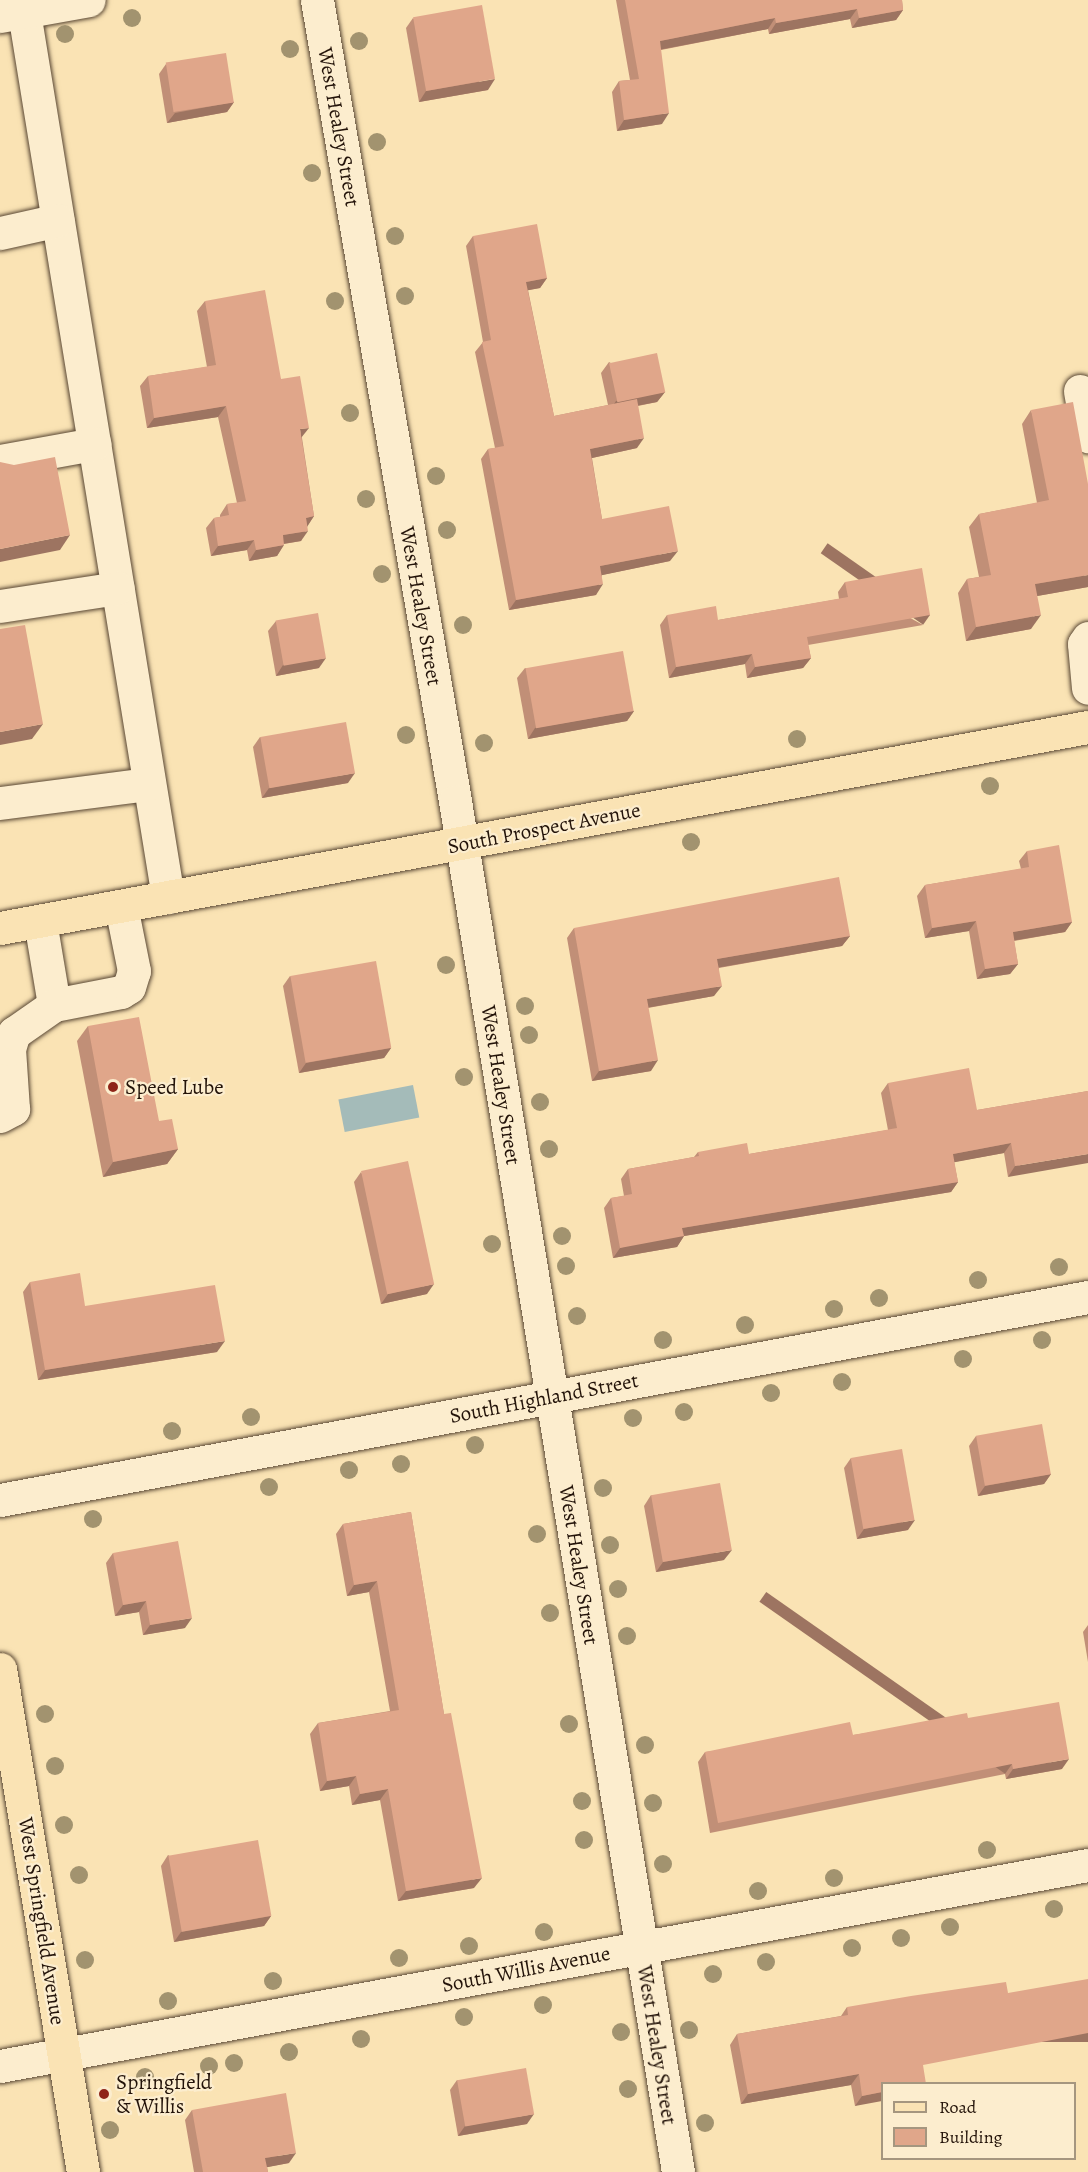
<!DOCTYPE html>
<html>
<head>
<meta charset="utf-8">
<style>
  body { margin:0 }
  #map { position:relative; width:1088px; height:2172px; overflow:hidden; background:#fae3b4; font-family:Alegreya,serif }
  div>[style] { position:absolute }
  .water>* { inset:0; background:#a4bbb9; transform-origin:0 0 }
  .roads { filter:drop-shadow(0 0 2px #594734) drop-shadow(0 0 2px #594734) }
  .minor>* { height:33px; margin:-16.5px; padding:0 16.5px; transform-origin:16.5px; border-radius:16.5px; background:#fcedce }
  .major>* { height:33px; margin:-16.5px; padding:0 16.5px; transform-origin:16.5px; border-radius:16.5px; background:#fae3b4 }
  .trees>* { width:18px; height:18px; margin:-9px; border-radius:50%; background:#a2936f }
  .wall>* { inset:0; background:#c18f77 }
  .shaded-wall>* { inset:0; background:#9d7461; transform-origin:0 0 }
  .building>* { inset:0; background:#e0a68a; transform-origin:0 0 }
  .dots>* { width:16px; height:16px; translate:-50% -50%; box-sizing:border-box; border:3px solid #fcedce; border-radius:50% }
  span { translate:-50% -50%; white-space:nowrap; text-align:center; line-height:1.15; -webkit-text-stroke:4.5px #fcedce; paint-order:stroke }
  .street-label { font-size:21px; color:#231309 }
  .poi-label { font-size:21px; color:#231309 }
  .left { translate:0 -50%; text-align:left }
  .legend { position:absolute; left:881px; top:2082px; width:195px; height:78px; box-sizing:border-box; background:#fcedce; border:2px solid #a5967f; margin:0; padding:8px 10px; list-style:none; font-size:18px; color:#231309 }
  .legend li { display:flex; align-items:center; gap:12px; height:30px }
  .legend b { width:30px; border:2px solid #a5967f }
</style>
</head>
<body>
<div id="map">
  <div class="water">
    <div style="left:413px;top:1085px;width:33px;height:76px;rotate:79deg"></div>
  </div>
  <div class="roads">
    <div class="minor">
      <div style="left:22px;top:0;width:909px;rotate:80.76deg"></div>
      <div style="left:317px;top:0;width:813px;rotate:80.22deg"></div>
      <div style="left:455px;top:801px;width:1389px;rotate:80.76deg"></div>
      <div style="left:0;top:16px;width:90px;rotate:-10.2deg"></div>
      <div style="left:0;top:233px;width:59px;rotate:-12.6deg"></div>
      <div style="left:1080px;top:391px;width:46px;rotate:79.9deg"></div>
      <div style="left:0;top:461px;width:96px;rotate:-10.3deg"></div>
      <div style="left:0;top:606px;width:119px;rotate:-8.7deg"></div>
      <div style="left:1088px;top:638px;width:7px;rotate:124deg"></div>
      <div style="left:1084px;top:644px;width:44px;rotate:84.8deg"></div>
      <div style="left:0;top:803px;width:150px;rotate:-7.3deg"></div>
      <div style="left:40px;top:921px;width:85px;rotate:80.5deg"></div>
      <div style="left:0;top:1116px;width:15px;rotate:-28deg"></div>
      <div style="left:13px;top:1109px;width:60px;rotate:-93.8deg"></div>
      <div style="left:9px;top:1049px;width:17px;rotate:-73deg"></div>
      <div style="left:14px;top:1033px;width:49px;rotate:-35deg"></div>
      <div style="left:54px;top:1005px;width:68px;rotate:-11deg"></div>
      <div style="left:121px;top:992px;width:9px;rotate:-32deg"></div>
      <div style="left:129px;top:987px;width:17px;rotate:-73deg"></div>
      <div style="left:134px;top:971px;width:66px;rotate:-101.3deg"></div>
      <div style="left:0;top:1500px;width:1107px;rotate:-10.57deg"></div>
      <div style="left:0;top:2066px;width:1106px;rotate:-10.47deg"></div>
    </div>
    <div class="major">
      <div style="left:0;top:928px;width:1106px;rotate:-10.47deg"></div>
      <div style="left:0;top:1669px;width:510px;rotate:80.63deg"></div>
    </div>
  </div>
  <div class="trees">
    <div style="left:132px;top:18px"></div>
    <div style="left:65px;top:34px"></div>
    <div style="left:359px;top:41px"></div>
    <div style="left:290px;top:49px"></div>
    <div style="left:377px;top:142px"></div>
    <div style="left:312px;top:173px"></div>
    <div style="left:395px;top:236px"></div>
    <div style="left:405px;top:296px"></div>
    <div style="left:335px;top:301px"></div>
    <div style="left:350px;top:413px"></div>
    <div style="left:436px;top:476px"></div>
    <div style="left:366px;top:499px"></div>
    <div style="left:447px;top:530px"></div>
    <div style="left:382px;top:574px"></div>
    <div style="left:463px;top:625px"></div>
    <div style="left:406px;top:735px"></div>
    <div style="left:797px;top:739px"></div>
    <div style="left:484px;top:743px"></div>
    <div style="left:990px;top:786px"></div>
    <div style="left:691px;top:842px"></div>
    <div style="left:446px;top:965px"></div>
    <div style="left:525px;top:1006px"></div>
    <div style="left:529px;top:1035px"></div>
    <div style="left:464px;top:1077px"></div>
    <div style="left:540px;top:1102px"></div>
    <div style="left:549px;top:1149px"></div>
    <div style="left:562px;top:1236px"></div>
    <div style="left:492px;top:1244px"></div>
    <div style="left:566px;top:1266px"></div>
    <div style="left:1059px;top:1267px"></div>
    <div style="left:978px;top:1280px"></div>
    <div style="left:879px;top:1298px"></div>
    <div style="left:834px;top:1309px"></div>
    <div style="left:577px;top:1316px"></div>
    <div style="left:745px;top:1325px"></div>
    <div style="left:663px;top:1340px"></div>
    <div style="left:1042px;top:1340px"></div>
    <div style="left:963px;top:1359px"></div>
    <div style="left:842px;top:1382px"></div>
    <div style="left:771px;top:1393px"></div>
    <div style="left:684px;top:1412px"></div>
    <div style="left:251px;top:1417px"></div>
    <div style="left:633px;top:1418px"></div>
    <div style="left:172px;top:1431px"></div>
    <div style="left:475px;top:1445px"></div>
    <div style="left:401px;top:1464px"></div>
    <div style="left:349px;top:1470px"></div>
    <div style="left:269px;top:1487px"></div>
    <div style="left:603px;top:1488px"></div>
    <div style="left:93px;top:1519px"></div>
    <div style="left:537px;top:1534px"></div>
    <div style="left:610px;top:1545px"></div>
    <div style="left:618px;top:1589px"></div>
    <div style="left:550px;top:1613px"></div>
    <div style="left:627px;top:1636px"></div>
    <div style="left:45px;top:1714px"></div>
    <div style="left:569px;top:1724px"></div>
    <div style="left:645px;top:1745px"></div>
    <div style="left:55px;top:1766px"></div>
    <div style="left:582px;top:1801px"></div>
    <div style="left:653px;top:1803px"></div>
    <div style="left:64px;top:1825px"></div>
    <div style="left:584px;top:1840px"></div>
    <div style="left:987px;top:1850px"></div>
    <div style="left:663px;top:1864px"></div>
    <div style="left:79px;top:1875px"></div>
    <div style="left:834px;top:1878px"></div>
    <div style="left:758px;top:1891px"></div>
    <div style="left:1054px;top:1909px"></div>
    <div style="left:950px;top:1927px"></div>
    <div style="left:544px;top:1932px"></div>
    <div style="left:901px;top:1938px"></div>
    <div style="left:469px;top:1946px"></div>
    <div style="left:852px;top:1948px"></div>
    <div style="left:399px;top:1958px"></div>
    <div style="left:85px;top:1960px"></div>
    <div style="left:766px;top:1962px"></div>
    <div style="left:713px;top:1974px"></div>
    <div style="left:273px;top:1981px"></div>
    <div style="left:168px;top:2001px"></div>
    <div style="left:543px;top:2005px"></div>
    <div style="left:464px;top:2017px"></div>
    <div style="left:689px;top:2030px"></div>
    <div style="left:621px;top:2032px"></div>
    <div style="left:361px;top:2039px"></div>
    <div style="left:289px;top:2052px"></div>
    <div style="left:234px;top:2063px"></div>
    <div style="left:209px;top:2066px"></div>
    <div style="left:145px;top:2077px"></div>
    <div style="left:628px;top:2089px"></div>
    <div style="left:705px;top:2123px"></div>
    <div style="left:110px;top:2130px"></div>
  </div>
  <div class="wall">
    <div style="clip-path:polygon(616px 0,902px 0,903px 10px,896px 20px,852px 28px,850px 19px,769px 34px,768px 29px,661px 50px,662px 124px,617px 131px,612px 92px,619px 81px,630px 80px)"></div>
    <div style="clip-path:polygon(413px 18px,488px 90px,419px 102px,406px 28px)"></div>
    <div style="clip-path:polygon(166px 64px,234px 102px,227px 112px,167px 123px,159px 74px)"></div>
    <div style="clip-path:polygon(473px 236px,547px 278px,540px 288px,528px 290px,554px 416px,608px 405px,601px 373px,609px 362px,665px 392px,657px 402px,638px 406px,637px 448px,592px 458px,602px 519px,670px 561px,602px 575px,596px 595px,509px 610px,481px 459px,488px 449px,495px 448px,475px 352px,483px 342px,466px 246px)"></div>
    <div style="clip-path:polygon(205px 301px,281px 379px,302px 438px,314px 516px,307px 526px,301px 541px,284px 544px,277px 556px,249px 561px,247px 550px,211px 556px,206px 528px,214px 518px,220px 517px,220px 515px,227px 504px,237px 503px,218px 417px,147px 428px,140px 386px,148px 376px,207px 367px,197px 311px)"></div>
    <div style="clip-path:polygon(1031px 410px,1088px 587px,1037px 596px,1031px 629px,966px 641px,958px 593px,967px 579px,979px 577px,969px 527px,979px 514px,1037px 503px,1022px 424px)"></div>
    <div style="clip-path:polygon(845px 582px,923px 625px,808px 645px,811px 658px,803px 668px,747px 678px,745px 664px,669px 678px,660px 625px,667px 615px,718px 620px,839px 599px,838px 592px)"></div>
    <div style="clip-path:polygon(276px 621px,319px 668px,276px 676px,268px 631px)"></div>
    <div style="clip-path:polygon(525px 668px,634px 711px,627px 721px,528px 739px,517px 678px)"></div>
    <div style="clip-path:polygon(260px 737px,348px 783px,262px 798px,253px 747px)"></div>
    <div style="clip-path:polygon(1027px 851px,1072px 922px,1065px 932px,1014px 941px,1018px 964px,1010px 974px,977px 979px,969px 931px,925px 938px,917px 896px,925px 885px,1021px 869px,1019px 861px)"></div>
    <div style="clip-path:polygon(574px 928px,850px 936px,842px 946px,719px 968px,714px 996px,648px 1008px,651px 1071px,592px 1081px,567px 938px)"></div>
    <div style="clip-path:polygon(290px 976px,391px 1048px,384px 1058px,299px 1073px,283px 986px)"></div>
    <div style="clip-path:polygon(88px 1026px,159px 1121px,178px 1149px,167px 1164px,103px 1177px,77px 1041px)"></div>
    <div style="clip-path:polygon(888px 1083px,977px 1110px,1088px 1091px,1008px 1177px,1004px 1153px,954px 1162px,958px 1182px,951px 1192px,684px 1236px,677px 1247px,613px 1258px,604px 1208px,611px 1198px,624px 1196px,621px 1179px,628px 1169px,694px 1157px,698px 1152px,749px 1154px,888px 1130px,881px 1093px)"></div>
    <div style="clip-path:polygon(361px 1172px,427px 1294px,381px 1304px,354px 1182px)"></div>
    <div style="clip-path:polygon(30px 1282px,85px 1306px,217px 1352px,38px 1380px,23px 1292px)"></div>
    <div style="clip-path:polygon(976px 1436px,1051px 1474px,1044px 1484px,978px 1496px,969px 1446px)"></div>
    <div style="clip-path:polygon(851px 1458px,908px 1530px,857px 1539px,844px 1468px)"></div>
    <div style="clip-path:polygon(651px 1495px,724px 1560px,656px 1572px,644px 1506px)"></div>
    <div style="clip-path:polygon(411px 1512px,444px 1714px,474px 1888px,398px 1901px,380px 1800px,352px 1805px,349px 1786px,320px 1791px,310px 1734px,318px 1723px,390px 1711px,369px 1592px,347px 1596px,336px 1534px,343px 1524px)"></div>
    <div style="clip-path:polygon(113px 1553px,185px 1628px,143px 1635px,139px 1612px,115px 1616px,106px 1563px)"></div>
    <div style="clip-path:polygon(1088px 1625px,1088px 1662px,1083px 1632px)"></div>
    <div style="clip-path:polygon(968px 1718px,1062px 1769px,1006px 1779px,1005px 1774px,710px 1833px,698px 1762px,705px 1752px,853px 1735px)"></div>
    <div style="clip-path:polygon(168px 1855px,271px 1916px,264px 1926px,174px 1942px,161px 1866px)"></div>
    <div style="clip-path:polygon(847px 2007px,924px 2073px,855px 2106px,851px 2085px,741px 2104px,730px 2045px,737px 2034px,841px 2016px)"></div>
    <div style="clip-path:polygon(457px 2080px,527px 2124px,458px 2136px,450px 2090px)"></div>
    <div style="clip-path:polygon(192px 2110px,289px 2163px,267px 2167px,268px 2172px,194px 2172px,185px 2120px)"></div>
  </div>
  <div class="shaded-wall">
    <div style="clip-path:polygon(857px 9px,850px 19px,769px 34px,776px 23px)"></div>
    <div style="clip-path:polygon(903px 10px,896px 20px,852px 28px,859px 18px)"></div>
    <div style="clip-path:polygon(775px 18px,768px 29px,653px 51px,660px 41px)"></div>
    <div style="clip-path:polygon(495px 79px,488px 90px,419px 102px,426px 91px)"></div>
    <div style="clip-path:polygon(234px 102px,227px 112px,167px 123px,175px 113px)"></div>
    <div style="clip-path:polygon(669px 113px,662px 124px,617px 131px,624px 120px)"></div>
    <div style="clip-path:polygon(547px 278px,540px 288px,519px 292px,526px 282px)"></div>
    <div style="clip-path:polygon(665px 392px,657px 402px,609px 411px,616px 401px)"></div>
    <div style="clip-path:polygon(226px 406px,218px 417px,147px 428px,154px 418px)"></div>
    <div style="clip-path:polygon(309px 428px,301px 438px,300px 429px)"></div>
    <div style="clip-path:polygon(644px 438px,637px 448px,583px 460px,590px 449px)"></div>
    <div style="clip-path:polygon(314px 516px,307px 527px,306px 518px)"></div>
    <div style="clip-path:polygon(308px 531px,301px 541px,276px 545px,283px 535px)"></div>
    <div style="clip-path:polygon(70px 535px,60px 550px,0 562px,0 549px)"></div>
    <div style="clip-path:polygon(254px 540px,247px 550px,211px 556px,218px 546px)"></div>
    <div style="clip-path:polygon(284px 545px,277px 556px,249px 561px,256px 550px)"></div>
    <div style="clip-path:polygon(678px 551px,670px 561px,593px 577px,600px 566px)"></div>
    <div style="clip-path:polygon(1088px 575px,1088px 587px,1026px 598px,1035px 584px)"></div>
    <div style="clip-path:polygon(603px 584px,596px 595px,509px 610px,516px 600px)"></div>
    <div style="left:930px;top:615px;width:12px;height:125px;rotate:125deg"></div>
    <div style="clip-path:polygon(1041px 615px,1031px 629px,966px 641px,976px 627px)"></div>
    <div style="clip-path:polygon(752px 654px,745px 664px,669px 678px,676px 667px)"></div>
    <div style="clip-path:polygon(326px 658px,319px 668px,276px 676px,283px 665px)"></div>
    <div style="clip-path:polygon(811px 658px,803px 668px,747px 678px,755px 667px)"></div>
    <div style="clip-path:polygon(634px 711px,627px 721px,528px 739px,535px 728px)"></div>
    <div style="clip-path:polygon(43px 724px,32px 739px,0 745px,0 732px)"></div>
    <div style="clip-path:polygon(355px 773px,348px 783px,262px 798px,269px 788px)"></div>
    <div style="clip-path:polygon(976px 921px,969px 931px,925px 938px,932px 928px)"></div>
    <div style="clip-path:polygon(1072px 922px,1065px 932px,1005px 942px,1013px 932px)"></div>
    <div style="clip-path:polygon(850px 936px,842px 946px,710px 969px,717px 959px)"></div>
    <div style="clip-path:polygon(1018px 964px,1010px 974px,977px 979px,985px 969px)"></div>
    <div style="clip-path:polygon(722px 986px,714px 996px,640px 1009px,647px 999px)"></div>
    <div style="clip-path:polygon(391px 1048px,384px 1058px,299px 1073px,306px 1063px)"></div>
    <div style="clip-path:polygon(658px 1060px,651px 1071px,592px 1081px,599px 1071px)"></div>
    <div style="clip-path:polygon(1011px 1143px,1004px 1153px,945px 1164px,953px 1154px)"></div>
    <div style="clip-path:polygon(178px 1149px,167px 1164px,103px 1177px,113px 1162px)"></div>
    <div style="clip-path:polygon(1088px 1154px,1088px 1163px,1008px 1177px,1015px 1166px)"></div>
    <div style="clip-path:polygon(958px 1182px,951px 1192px,684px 1236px,677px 1247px,613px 1258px,620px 1248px,682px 1228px)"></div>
    <div style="clip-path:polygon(434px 1284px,427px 1294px,381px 1304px,388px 1294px)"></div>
    <div style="clip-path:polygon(225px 1341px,217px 1352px,38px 1380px,45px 1370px)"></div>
    <div style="clip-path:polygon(1051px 1474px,1044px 1484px,978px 1496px,985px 1486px)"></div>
    <div style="clip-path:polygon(915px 1520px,908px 1530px,857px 1539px,864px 1529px)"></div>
    <div style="clip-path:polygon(732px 1550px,724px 1560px,656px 1572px,663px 1562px)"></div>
    <div style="clip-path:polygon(377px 1581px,369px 1592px,347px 1596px,354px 1585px)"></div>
    <div style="clip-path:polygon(146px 1601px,139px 1612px,115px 1616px,123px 1605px)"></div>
    <div style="clip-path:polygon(192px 1618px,185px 1628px,143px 1635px,150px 1625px)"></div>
    <div style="clip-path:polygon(1069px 1759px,1062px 1769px,1006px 1779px,1013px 1769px)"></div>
    <div style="left:1012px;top:1764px;width:12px;height:300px;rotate:125deg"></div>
    <div style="clip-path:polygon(356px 1776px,349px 1786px,320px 1791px,327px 1781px)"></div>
    <div style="clip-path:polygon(388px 1789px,380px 1800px,352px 1805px,360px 1794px)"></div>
    <div style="clip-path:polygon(482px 1878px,474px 1888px,398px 1901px,406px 1891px)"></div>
    <div style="clip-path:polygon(271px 1916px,264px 1926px,174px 1942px,181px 1932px)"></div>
    <div style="left:1088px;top:2033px;width:9px;height:168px;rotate:90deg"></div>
    <div style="clip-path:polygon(859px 2074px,851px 2085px,741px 2104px,748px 2094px)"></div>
    <div style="clip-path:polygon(882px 2092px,882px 2101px,855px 2106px,862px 2096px)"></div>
    <div style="clip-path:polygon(534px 2114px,527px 2124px,458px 2136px,465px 2126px)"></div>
    <div style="clip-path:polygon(296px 2153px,289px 2163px,258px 2169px,265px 2158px)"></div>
  </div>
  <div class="building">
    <div style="clip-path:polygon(625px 0,902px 0,903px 10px,859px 18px,857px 9px,776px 23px,775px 18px,660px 41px,669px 113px,624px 120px,619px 81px,639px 79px)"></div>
    <div style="left:482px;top:5px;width:75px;height:70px;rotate:80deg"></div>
    <div style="left:226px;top:53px;width:50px;height:61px;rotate:81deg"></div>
    <div style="clip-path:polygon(537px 224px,547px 278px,526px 282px,554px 416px,637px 399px,644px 438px,590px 449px,602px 519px,669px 506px,678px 551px,600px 566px,603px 584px,516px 600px,488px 449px,504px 446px,482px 342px,491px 340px,473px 236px)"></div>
    <div style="clip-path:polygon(265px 290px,281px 379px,300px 376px,309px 428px,300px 429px,314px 516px,306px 518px,308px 531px,283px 535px,284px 545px,256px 550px,254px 540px,218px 546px,214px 518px,229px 515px,227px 504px,246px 501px,226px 406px,154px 418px,148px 376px,216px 365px,205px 301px)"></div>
    <div style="left:657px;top:353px;width:40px;height:49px;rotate:78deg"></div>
    <div style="clip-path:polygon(1073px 402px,1088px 484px,1088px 575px,1035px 584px,1041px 615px,976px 627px,967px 579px,991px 575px,979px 514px,1049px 500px,1031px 410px)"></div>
    <div style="clip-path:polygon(55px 457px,70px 535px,0 549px,0 462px,14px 465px)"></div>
    <div style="clip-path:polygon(922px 568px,930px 615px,807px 637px,811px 658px,755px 667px,752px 654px,676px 667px,667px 615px,716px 606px,718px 620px,848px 597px,845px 582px)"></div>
    <div style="left:318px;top:613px;width:46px;height:43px;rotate:80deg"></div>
    <div style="clip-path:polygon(25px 625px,43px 724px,0 732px,0 629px)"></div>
    <div style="left:623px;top:651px;width:61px;height:99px;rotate:80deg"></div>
    <div style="left:346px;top:722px;width:52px;height:87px;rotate:80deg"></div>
    <div style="clip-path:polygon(1059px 845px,1072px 922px,1013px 932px,1018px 964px,985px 969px,976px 921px,932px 928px,925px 885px,1029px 867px,1027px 851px)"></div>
    <div style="clip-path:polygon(839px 877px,850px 936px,717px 959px,722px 986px,647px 999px,658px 1060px,599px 1071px,574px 928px)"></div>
    <div style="left:376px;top:961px;width:88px;height:87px;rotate:80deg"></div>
    <div style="clip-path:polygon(139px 1017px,159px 1121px,172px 1119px,178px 1149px,113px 1162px,88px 1026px)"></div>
    <div style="clip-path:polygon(969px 1068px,977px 1110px,1088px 1091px,1088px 1154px,1015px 1166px,1011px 1143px,953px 1154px,958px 1182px,682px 1228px,684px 1236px,620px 1248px,611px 1198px,632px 1194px,628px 1169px,699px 1156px,698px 1152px,747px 1143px,749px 1154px,897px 1128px,888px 1083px)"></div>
    <div style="left:408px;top:1161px;width:126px;height:48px;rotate:78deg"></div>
    <div style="clip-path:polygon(80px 1273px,85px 1306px,215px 1285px,225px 1341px,45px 1370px,30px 1282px)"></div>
    <div style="left:1042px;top:1424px;width:51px;height:67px;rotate:80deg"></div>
    <div style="left:902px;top:1449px;width:72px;height:52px;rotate:80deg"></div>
    <div style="left:720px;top:1483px;width:68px;height:70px;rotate:80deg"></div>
    <div style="clip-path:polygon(411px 1512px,444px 1714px,451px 1713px,482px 1878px,406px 1891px,388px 1789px,360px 1794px,356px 1776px,327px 1781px,318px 1723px,399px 1710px,377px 1581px,354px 1585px,343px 1524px)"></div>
    <div style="clip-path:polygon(178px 1541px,192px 1618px,150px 1625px,146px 1601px,123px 1605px,113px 1553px)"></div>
    <div style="clip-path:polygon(1059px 1702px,1069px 1759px,1013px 1769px,1012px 1764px,718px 1823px,705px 1752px,850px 1722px,853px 1735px,967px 1713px,968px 1718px)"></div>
    <div style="left:258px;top:1840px;width:77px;height:91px;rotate:80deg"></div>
    <div style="clip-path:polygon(1088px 1979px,1088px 2033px,923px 2065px,926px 2084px,882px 2084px,882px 2092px,862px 2096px,859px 2074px,748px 2094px,737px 2034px,848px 2015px,847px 2007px,911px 1996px,1006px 1982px,1008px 1993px)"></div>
    <div style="left:526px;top:2068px;width:47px;height:70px;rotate:80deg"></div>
    <div style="clip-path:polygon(286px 2093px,296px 2153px,265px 2158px,268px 2172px,203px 2172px,192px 2110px)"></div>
  </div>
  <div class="dots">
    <div style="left:113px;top:1087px;background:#8f2418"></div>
    <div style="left:104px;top:2094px;background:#8f2418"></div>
  </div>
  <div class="street-label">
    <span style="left:339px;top:127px;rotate:80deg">West Healey Street</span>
    <span style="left:421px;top:606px;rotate:80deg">West Healey Street</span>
    <span style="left:544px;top:828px;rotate:-11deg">South Prospect Avenue</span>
    <span style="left:501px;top:1085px;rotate:81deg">West Healey Street</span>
    <span style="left:544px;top:1398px;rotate:-11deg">South Highland Street</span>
    <span style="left:579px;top:1565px;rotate:81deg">West Healey Street</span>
    <span style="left:42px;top:1921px;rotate:81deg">West Springfield Avenue</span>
    <span style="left:526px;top:1969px;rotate:-11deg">South Willis Avenue</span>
    <span style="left:657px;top:2045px;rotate:81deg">West Healey Street</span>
  </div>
  <div class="poi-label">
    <span class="left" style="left:125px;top:1087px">Speed Lube</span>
    <span class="left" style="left:116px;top:2094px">Springfield<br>&amp; Willis</span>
  </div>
  <ul class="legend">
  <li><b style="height:8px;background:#fae3b4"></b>Road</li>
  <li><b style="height:16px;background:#e0a68a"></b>Building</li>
  </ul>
</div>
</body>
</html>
